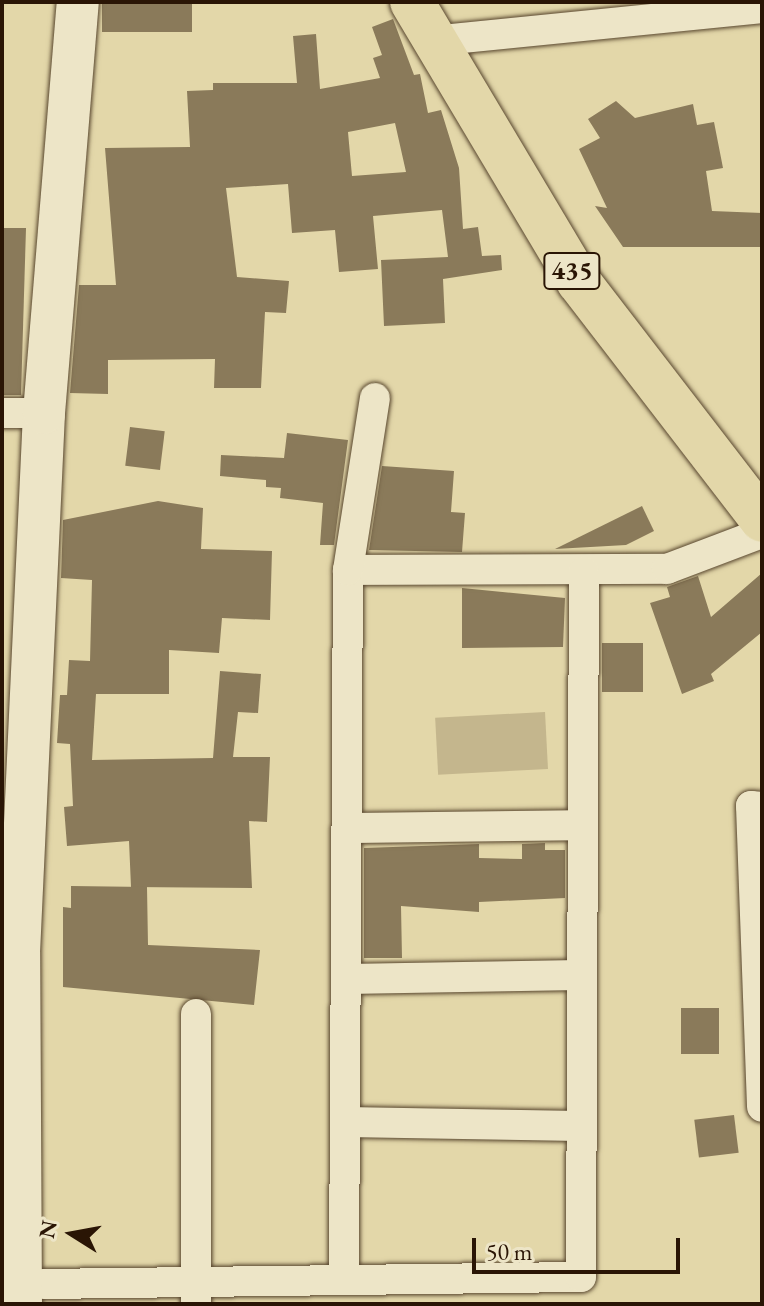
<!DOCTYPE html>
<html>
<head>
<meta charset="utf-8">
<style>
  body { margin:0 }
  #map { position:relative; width:764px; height:1306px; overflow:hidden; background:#e3d7a9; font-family:"EB Garamond",serif }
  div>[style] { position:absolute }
  .green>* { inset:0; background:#c4b68d; transform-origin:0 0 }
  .building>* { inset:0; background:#8a7a5a; transform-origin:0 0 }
  .roads { filter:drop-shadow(0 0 2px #58462e) drop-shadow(0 0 2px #58462e) }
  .street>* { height:30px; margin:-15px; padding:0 15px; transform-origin:15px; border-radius:15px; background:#ede5c7 }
  .secondary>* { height:42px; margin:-21px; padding:0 21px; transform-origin:21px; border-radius:21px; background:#ede5c7 }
  .primary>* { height:44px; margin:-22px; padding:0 22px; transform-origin:22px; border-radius:22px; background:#e3d7a9 }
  span { translate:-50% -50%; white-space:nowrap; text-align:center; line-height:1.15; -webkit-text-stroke:8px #ede5c7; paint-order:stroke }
  .shield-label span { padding:2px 6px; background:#ede5c7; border:2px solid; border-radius:6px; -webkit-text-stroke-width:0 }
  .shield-label { font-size:26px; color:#2a1505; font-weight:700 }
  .frame { position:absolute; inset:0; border:4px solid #2a1505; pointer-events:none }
  .north { position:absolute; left:32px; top:1194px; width:80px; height:80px; -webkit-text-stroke:6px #ede5c7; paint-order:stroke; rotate:281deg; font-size:22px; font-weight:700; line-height:32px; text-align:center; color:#2a1505 }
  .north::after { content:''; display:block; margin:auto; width:28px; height:36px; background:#2a1505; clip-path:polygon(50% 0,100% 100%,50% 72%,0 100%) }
  .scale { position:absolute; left:472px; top:1238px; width:208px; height:36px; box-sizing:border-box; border:4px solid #2a1505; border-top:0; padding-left:10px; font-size:24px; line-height:28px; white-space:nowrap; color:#2a1505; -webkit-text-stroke:6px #ede5c7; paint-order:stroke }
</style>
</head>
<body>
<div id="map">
  <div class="green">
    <div style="left:545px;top:712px;width:57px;height:110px;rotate:87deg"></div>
  </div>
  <div class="building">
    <div style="left:102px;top:2px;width:90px;height:30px"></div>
    <div style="clip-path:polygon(evenodd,393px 19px,414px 75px,420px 74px,428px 113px,441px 110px,459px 168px,463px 229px,478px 227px,482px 256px,501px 255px,502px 270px,443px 279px,445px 323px,384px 326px,381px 260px,448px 257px,442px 210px,373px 216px,378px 269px,339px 272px,335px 230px,292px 233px,288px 184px,226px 188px,237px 277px,289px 281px,286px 313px,265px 312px,261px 388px,214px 388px,215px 359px,108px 360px,108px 394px,70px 393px,79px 285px,116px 285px,105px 148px,190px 147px,187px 91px,213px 90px,213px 83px,297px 83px,293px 36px,316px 34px,320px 89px,380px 78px,373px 58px,382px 55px,372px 27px,393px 19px,395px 123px,406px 172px,352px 176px,348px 132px,395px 123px)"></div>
    <div style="clip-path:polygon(616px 101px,635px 118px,693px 104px,697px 125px,714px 122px,723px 168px,706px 171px,712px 211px,762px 213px,762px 247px,623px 247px,595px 206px,607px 208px,579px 149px,600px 138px,588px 119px)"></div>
    <div style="clip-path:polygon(2px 228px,26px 228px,21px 395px,2px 395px)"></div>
    <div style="left:130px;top:427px;width:35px;height:39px;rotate:7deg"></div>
    <div style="clip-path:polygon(287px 433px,348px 440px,334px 545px,320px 545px,323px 503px,280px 498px,281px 488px,266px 487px,266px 480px,220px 476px,221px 455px,284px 458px)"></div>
    <div style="clip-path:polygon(382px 466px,454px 471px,451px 512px,465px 513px,462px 552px,369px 550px)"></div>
    <div style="clip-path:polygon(158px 501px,203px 508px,201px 549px,272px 551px,270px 620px,222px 618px,219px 653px,169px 650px,169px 694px,96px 694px,92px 760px,213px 758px,220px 671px,261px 674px,258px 713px,238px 712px,233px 757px,270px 757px,267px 822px,249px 821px,252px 888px,131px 887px,129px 841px,67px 846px,64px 807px,73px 806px,70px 744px,57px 743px,60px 695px,67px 695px,69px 660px,90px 661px,92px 580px,61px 578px,63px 520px)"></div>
    <div style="clip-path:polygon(642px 506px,654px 531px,626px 545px,555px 549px)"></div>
    <div style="clip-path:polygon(762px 573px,762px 632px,711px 674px,714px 681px,682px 694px,650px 603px,670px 597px,667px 587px,698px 576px,711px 617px)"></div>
    <div style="clip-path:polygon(462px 588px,565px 598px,563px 647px,462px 648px)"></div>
    <div style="left:602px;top:643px;width:41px;height:49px"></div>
    <div style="clip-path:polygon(545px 843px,545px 850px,565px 850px,565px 898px,479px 902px,479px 912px,401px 906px,402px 958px,364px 958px,364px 848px,479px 844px,479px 858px,522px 859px,522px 844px)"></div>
    <div style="clip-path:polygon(71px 886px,147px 887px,148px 945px,260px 950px,254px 1005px,63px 987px,63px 907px,71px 908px)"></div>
    <div style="left:719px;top:1008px;width:46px;height:38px;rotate:90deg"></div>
    <div style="left:734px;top:1115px;width:38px;height:40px;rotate:83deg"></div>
  </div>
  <div class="roads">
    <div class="street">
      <div style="left:432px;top:41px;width:332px;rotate:-5.7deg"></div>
      <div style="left:2px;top:413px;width:42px"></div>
      <div style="left:348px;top:570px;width:319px;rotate:-0.2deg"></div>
      <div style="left:667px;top:569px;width:102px;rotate:-20.8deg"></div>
      <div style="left:762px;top:807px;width:11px;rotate:-175deg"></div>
      <div style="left:751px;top:806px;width:301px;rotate:87.9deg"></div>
      <div style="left:348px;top:828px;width:232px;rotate:-0.7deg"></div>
      <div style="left:347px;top:979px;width:232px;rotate:-1deg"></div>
      <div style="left:346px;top:1122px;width:233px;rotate:1deg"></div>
      <div style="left:344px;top:1277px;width:707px;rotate:-89.68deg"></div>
      <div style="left:348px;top:570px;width:174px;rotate:-81.1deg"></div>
      <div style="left:43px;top:1284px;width:538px;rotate:-0.75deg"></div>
      <div style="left:581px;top:1277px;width:705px;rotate:-89.76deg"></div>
      <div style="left:196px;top:1304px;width:290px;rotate:-90deg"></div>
    </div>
    <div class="secondary">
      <div style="left:21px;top:1304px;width:351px;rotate:-90.3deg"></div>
      <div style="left:19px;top:953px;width:541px;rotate:-87.35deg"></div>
      <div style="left:44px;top:413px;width:412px;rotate:-85.3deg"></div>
    </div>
    <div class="primary">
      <div style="left:412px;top:2px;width:326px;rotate:59.2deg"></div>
      <div style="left:579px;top:282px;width:300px;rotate:52.4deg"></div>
    </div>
  </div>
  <div class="shield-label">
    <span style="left:572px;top:271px">435</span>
  </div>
  <div class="frame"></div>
  <div class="north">N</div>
  <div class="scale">50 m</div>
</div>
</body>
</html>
